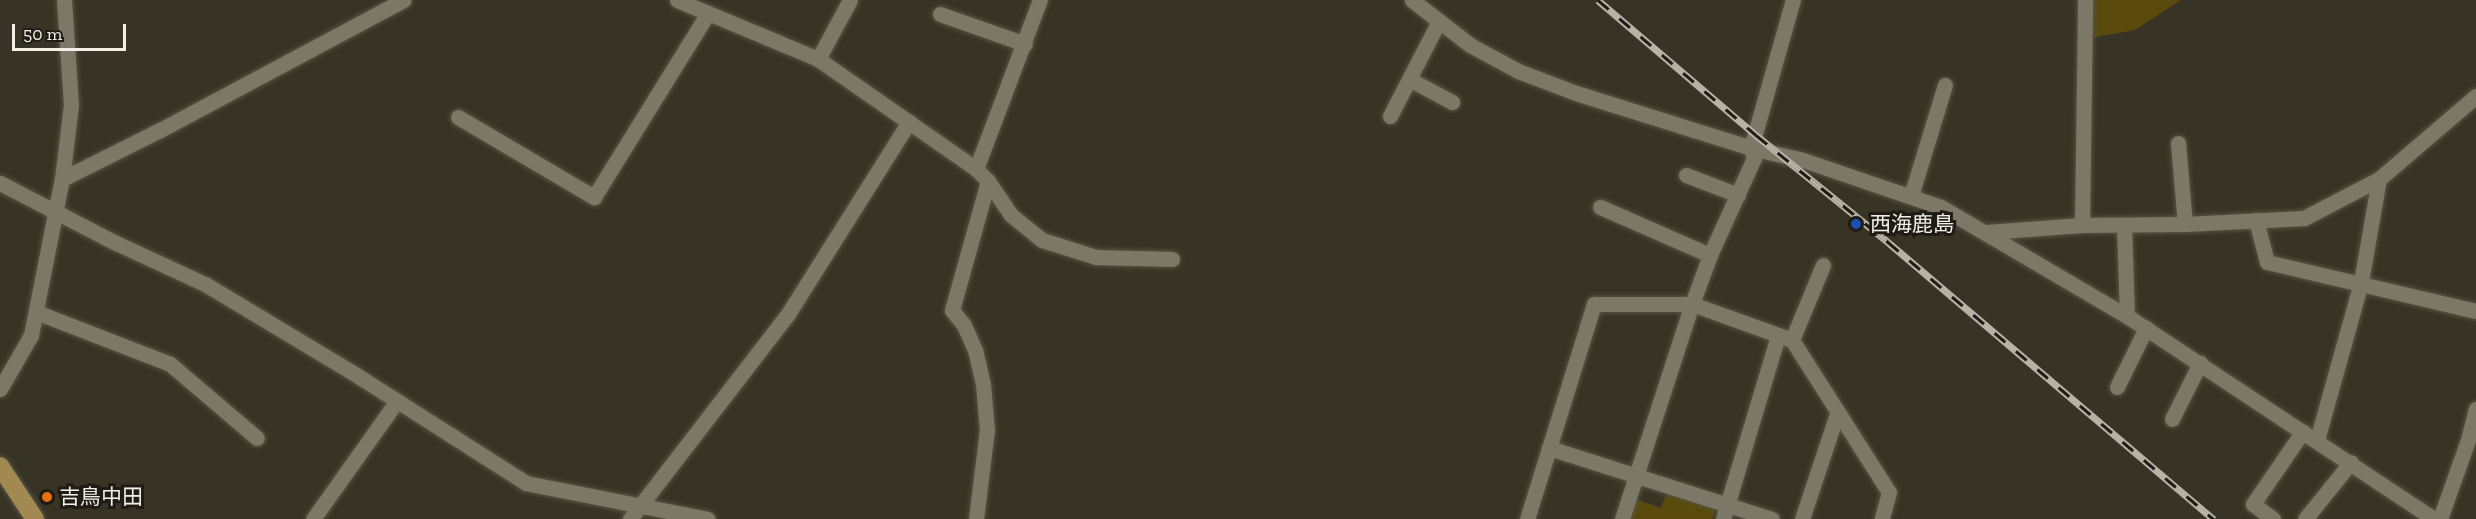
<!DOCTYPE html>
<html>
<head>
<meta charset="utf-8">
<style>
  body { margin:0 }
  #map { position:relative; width:2476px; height:519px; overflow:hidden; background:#383425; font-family:"Zilla Slab","Noto Sans JP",serif }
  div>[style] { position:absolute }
  .green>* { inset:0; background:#5a4b0c }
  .roads { filter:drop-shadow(0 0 2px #565345) drop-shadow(0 0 2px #565345) }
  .minor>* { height:15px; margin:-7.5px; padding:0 7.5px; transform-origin:7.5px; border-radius:7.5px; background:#7c7867 }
  .major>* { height:18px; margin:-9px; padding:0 9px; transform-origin:9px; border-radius:9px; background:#a28951 }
  .rail>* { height:7px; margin-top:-3.5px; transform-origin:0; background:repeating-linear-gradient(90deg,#1e1c15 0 14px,#b5b2a6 0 28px); box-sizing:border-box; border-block:2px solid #b5b2a6 }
  .dots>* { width:16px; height:16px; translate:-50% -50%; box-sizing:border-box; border:3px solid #1e1c15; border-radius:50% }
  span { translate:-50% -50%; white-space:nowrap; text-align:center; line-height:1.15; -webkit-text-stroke:6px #1e1c15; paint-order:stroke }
  .poi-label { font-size:21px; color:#f2f0e6 }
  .left { translate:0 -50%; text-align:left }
  .scale { position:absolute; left:12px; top:24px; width:114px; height:27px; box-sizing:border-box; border:3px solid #f2f0e6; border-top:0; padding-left:8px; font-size:18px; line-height:21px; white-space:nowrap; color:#f2f0e6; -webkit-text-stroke:4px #1e1c15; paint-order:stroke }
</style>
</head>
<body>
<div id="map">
  <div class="green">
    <div style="clip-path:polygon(2090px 0,2181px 0,2135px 30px,2090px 38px)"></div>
    <div style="clip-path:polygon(1667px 491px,1713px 505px,1715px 510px,1712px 519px,1629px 519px,1635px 499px,1661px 508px)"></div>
  </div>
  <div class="roads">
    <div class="minor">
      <div style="left:677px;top:0;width:153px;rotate:22.7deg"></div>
      <div style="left:818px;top:59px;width:193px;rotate:34.8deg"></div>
      <div style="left:976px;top:169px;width:17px;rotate:45deg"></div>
      <div style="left:988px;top:181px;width:41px;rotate:55.9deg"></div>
      <div style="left:1011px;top:215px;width:40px;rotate:39deg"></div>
      <div style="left:1042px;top:240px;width:57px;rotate:17.5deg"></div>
      <div style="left:1096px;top:257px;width:76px;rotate:1.5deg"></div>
      <div style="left:1412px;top:0;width:73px;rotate:37.8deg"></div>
      <div style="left:1470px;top:45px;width:55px;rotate:28.4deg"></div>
      <div style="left:1518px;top:71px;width:62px;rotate:20.8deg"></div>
      <div style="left:1576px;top:93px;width:183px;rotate:17.4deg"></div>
      <div style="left:1751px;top:148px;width:53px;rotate:13deg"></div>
      <div style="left:1803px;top:160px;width:146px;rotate:18.8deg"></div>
      <div style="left:1941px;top:207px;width:216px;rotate:30.4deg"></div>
      <div style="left:2127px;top:316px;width:368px;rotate:33.5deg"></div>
      <div style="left:940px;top:14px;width:90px;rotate:19.4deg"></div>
      <div style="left:818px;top:59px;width:67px;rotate:-61.5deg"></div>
      <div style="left:1409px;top:79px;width:49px;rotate:28.1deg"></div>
      <div style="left:1390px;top:116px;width:107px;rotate:-62.7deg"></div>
      <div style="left:458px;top:117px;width:158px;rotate:30.5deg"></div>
      <div style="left:594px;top:197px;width:216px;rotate:-58.2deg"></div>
      <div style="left:2178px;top:143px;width:81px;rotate:85.1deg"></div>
      <div style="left:976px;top:169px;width:181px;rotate:-69.3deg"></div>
      <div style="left:1686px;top:175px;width:56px;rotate:21deg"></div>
      <div style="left:62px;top:179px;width:110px;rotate:-26.6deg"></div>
      <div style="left:160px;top:130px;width:276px;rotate:-28.1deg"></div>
      <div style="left:0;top:183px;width:128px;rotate:27.4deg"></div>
      <div style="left:114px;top:242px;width:100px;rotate:24.8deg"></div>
      <div style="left:205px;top:284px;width:179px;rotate:31deg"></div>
      <div style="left:358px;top:376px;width:199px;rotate:32.5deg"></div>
      <div style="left:526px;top:483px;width:185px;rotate:11.2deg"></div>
      <div style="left:1911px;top:196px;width:116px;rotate:-73deg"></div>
      <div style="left:1600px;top:207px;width:120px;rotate:23.6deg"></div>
      <div style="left:2256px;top:220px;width:43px;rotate:75.3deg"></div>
      <div style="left:2267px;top:262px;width:215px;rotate:13.2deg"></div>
      <div style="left:2082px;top:225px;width:225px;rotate:-89.2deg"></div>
      <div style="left:2124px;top:225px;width:91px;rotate:88.1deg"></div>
      <div style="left:1987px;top:232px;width:95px;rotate:-4.2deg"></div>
      <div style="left:2082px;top:225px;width:103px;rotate:-0.6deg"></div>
      <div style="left:2185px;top:224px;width:119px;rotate:-2.9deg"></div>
      <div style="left:2304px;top:218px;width:85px;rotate:-27.5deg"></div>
      <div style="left:2379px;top:179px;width:128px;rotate:-40.6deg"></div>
      <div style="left:36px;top:312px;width:144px;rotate:21.2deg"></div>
      <div style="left:170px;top:364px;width:114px;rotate:40.4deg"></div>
      <div style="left:1792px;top:340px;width:81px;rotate:-67.5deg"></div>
      <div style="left:2117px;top:387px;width:66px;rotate:-63.8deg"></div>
      <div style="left:0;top:389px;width:62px;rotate:-60.1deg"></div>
      <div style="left:31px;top:335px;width:159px;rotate:-78.8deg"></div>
      <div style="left:62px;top:179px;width:75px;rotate:-83.1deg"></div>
      <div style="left:71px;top:105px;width:105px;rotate:-93.8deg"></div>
      <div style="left:2172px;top:419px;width:63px;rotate:-63.4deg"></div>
      <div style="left:2317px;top:440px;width:164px;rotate:-74.4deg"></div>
      <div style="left:2361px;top:282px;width:105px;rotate:-80.1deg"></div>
      <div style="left:1549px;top:448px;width:234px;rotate:17.7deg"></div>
      <div style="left:313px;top:519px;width:145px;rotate:-54.6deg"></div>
      <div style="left:630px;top:519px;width:259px;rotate:-52.4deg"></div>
      <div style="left:788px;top:314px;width:227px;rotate:-57.8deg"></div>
      <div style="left:976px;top:519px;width:90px;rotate:-83deg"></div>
      <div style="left:987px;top:430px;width:46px;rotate:-95deg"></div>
      <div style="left:983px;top:384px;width:35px;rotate:-103deg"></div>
      <div style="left:975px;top:350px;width:27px;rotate:-114deg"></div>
      <div style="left:964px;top:325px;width:19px;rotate:-129deg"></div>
      <div style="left:952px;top:310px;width:134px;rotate:-74.4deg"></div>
      <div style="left:1527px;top:519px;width:225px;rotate:-72.7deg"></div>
      <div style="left:1594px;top:304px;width:98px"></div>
      <div style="left:1692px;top:304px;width:106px;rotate:19.8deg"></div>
      <div style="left:1792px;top:340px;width:180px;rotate:57.5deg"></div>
      <div style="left:1889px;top:492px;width:28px;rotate:105deg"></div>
      <div style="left:1622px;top:519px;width:226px;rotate:-72deg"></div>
      <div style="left:1692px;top:304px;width:52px;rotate:-69.8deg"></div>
      <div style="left:1710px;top:255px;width:107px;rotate:-65.6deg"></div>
      <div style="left:1754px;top:158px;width:10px;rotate:-107deg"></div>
      <div style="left:1751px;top:148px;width:154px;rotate:-74.2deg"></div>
      <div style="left:1723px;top:519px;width:191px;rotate:-73.3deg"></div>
      <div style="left:1802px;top:519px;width:111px;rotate:-71.6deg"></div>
      <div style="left:2273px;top:519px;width:25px;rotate:-143deg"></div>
      <div style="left:2253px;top:504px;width:88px;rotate:-55.6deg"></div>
      <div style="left:2305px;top:519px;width:73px;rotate:-51.1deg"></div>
      <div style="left:2440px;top:519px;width:84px;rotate:-70.5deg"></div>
      <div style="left:2468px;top:440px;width:32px;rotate:-76deg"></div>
    </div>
    <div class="major">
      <div style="left:0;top:466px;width:64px;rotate:56.6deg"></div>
    </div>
  </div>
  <div class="rail">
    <div style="left:1598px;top:0;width:208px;rotate:40.5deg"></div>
    <div style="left:1756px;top:135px;width:170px;rotate:39deg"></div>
    <div style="left:1888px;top:242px;width:428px;rotate:40.4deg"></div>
  </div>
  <div class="dots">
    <div style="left:1856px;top:224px;background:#1a4fb4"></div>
    <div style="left:47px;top:497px;background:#e8710a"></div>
  </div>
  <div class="poi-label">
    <span class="left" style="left:1870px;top:224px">西海鹿島</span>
    <span class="left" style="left:59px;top:497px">吉鳥中田</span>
  </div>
  <div class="scale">50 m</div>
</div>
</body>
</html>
